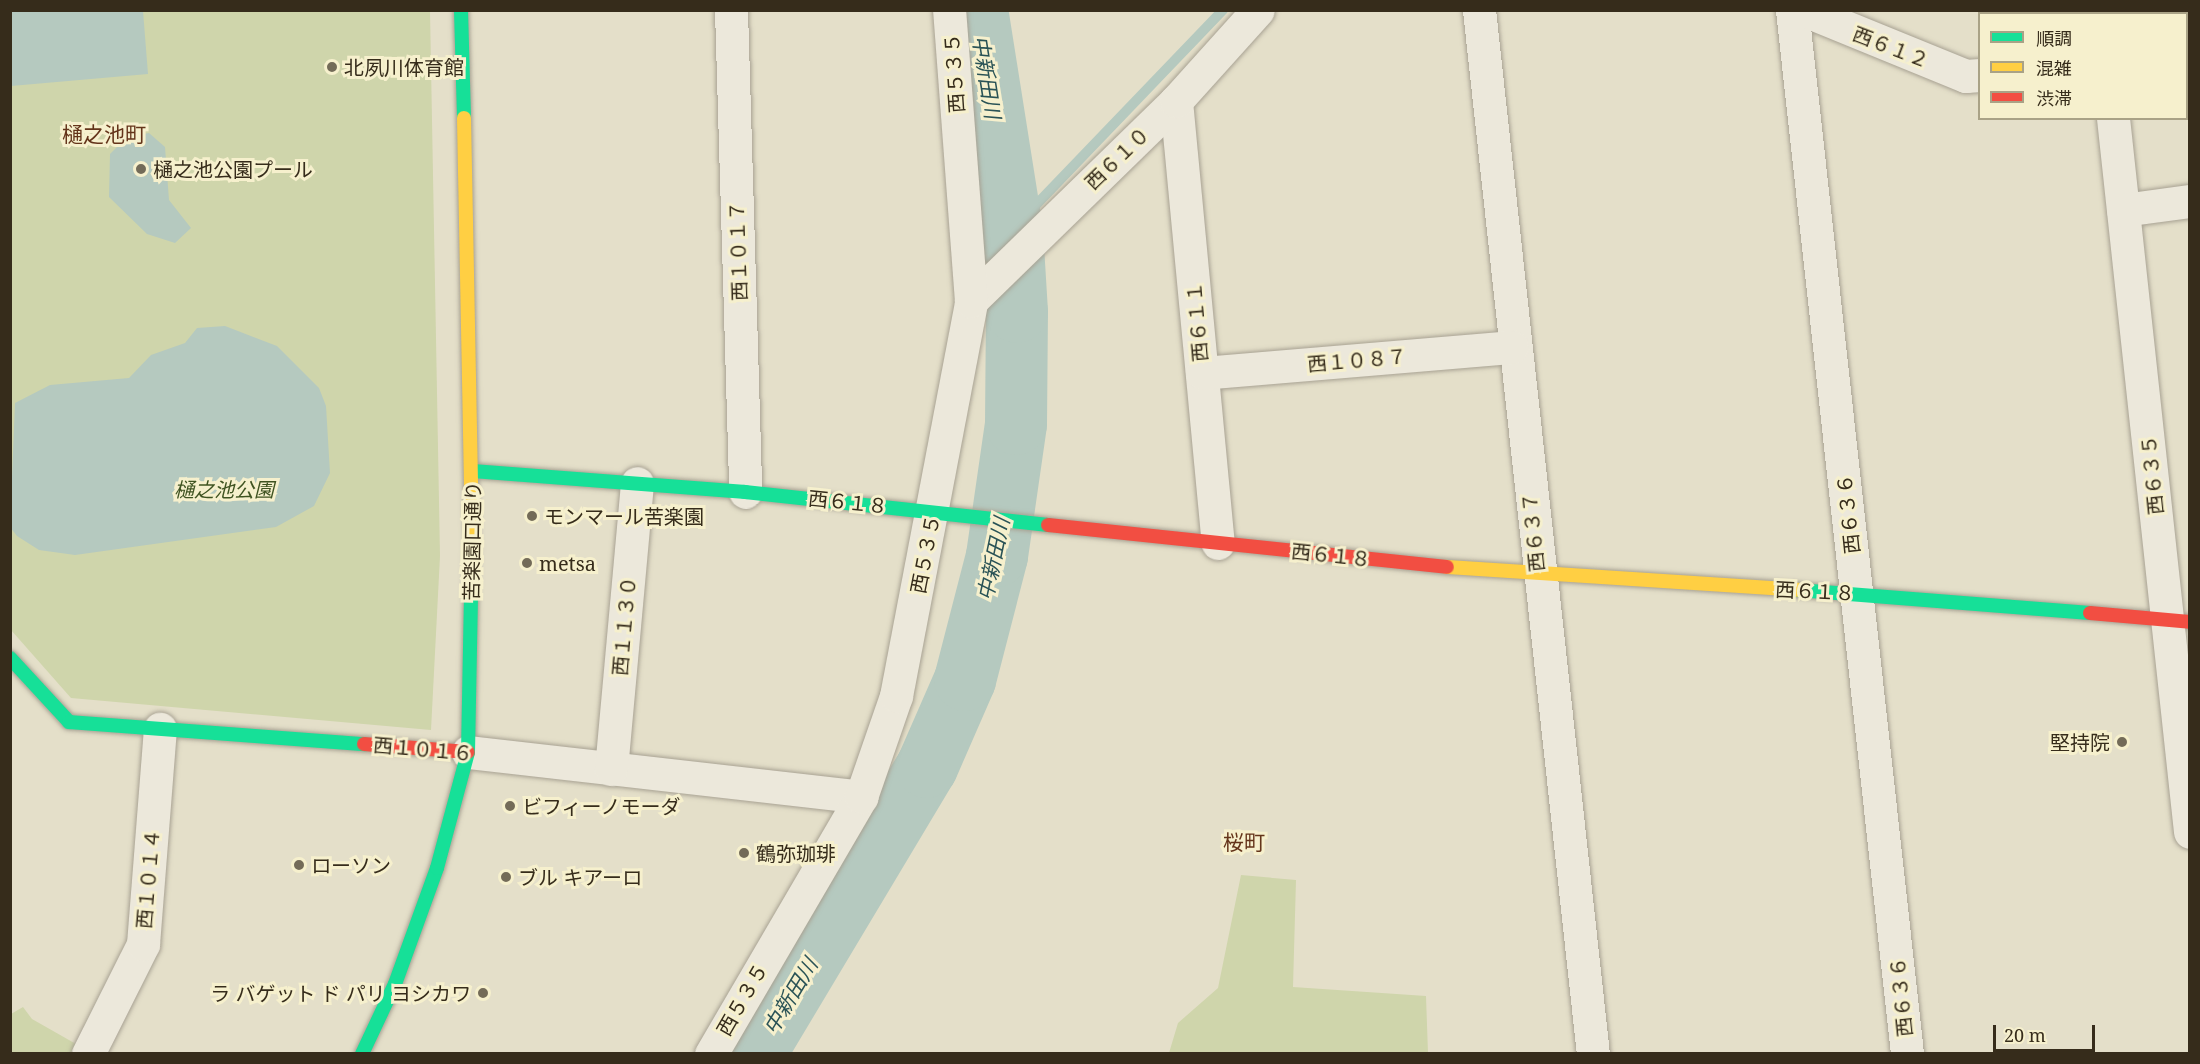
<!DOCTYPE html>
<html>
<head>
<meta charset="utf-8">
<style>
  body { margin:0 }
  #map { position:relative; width:2200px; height:1064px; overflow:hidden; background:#e4dfc9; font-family:"Noto Serif","Noto Sans JP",serif }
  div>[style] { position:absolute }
  .green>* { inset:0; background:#cfd5ab }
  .water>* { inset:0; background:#b5c9bf }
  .stream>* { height:10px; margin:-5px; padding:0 5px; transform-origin:5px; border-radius:5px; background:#b5c9bf }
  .river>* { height:62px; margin:-31px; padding:0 31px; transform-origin:31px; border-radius:31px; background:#b5c9bf }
  .roads { filter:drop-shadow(0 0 2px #a8a293) drop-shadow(0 0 2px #a8a293) }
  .street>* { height:33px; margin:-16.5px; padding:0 16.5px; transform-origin:16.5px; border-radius:16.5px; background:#ece8db }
  .fast>* { height:14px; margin:-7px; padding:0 7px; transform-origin:7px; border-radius:7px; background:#16e098 }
  .slow>* { height:14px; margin:-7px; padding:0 7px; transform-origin:7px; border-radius:7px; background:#ffcf43 }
  .jam>* { height:14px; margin:-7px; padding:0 7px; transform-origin:7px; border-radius:7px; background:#f24e42 }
  .dots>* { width:16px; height:16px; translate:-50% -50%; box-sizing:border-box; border:3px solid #f6f0cd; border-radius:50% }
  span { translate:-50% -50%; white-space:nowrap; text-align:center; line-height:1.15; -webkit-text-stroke:6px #f6f0cd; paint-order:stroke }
  .street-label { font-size:20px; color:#362c1b }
  .poi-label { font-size:20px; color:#362c1b }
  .left { translate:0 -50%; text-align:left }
  .right { translate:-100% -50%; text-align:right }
  .park-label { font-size:20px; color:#3f5321; font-style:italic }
  .water-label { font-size:21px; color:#2a5356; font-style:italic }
  .neighbourhood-label { font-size:21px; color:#64341a }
  .frame { position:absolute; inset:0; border:12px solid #362c1b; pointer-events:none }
  .legend { position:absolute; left:1978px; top:12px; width:210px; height:108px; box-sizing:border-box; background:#f6f0cd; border:2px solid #a9a286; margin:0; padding:8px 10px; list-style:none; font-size:18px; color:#362c1b }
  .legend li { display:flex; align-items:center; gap:12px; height:30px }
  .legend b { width:30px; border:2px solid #a9a286 }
  .scale { position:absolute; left:1993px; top:1025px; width:102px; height:27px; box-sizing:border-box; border:3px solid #362c1b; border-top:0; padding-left:8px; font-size:18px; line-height:21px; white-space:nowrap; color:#362c1b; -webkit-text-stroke:4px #f6f0cd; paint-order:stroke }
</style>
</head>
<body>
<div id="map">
  <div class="green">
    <div style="clip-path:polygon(10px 11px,430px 11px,440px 556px,431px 730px,71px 698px,11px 630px)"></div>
    <div style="clip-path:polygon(1241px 875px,1296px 880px,1293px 987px,1426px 996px,1428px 1053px,1169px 1053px,1178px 1023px,1218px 988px)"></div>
    <div style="clip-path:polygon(23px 1007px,32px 1019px,76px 1044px,71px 1053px,11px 1054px,11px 1014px)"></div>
  </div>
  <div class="water">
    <div style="clip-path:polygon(11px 10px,143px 11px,148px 74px,11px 86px)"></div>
    <div style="clip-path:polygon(149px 133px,165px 147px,169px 200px,191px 228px,175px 243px,147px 234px,109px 197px,110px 154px,127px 137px)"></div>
    <div style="clip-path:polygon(225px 326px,277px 346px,319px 388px,326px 406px,330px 473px,314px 506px,276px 527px,75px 555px,39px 550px,17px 536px,10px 527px,15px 403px,50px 385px,129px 378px,151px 355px,185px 343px,197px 328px)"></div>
  </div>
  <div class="stream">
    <div style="left:1012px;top:230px;width:305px;rotate:-46.2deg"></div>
  </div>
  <div class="river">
    <div style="left:755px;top:1054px;width:335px;rotate:-59.1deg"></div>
    <div style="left:927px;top:767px;width:95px;rotate:-66.4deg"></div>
    <div style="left:965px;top:680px;width:128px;rotate:-75.5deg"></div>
    <div style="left:997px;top:556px;width:133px;rotate:-81.8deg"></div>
    <div style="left:1016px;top:424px;width:112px;rotate:-89.5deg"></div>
    <div style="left:1017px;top:312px;width:82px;rotate:-93.5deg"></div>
    <div style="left:1012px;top:230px;width:223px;rotate:-99deg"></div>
  </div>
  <div class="roads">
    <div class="street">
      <div style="left:731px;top:10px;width:482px;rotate:88.3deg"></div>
      <div style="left:1479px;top:10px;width:1050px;rotate:83.77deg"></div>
      <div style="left:1792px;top:10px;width:1050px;rotate:83.71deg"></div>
      <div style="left:1804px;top:10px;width:175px;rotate:22.2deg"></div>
      <div style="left:1966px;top:76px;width:14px;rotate:-4deg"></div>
      <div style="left:2102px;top:10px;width:4px;rotate:90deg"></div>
      <div style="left:2187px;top:10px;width:37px;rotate:85deg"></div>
      <div style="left:2128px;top:14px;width:8px;rotate:-30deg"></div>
      <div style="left:1176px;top:101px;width:444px;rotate:84.6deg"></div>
      <div style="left:2113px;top:118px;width:718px;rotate:83.84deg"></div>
      <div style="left:2123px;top:210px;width:68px;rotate:-7.7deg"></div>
      <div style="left:971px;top:301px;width:286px;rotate:-44.3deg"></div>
      <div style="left:1176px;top:101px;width:122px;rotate:-48deg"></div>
      <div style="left:1202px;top:373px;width:311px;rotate:-4.8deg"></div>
      <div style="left:468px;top:752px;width:396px;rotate:6.5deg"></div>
      <div style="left:611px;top:769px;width:287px;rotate:-84.8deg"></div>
      <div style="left:88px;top:1054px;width:123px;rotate:-63.4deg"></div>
      <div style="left:143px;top:944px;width:216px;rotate:-85.5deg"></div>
      <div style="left:711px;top:1054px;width:298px;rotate:-59.7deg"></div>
      <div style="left:861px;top:797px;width:107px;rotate:-70.9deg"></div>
      <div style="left:896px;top:696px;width:402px;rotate:-79.2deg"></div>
      <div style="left:971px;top:301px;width:292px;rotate:-94.3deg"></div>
    </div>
    <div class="fast">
      <div style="left:461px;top:10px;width:108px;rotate:88.4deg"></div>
      <div style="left:473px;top:471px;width:273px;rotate:4.4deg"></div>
      <div style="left:745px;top:492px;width:305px;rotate:6.2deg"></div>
      <div style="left:1798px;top:590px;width:293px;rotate:4.5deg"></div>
      <div style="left:10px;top:658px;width:87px;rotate:47.3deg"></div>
      <div style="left:69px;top:722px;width:296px;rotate:4.3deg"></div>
      <div style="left:362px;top:1054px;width:77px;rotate:-64.8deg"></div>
      <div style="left:395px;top:984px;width:123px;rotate:-70.1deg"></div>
      <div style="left:437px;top:868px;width:120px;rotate:-75deg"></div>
      <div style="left:468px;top:752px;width:200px;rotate:-88.9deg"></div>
    </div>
    <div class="slow">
      <div style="left:464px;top:118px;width:434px;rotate:88.9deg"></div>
      <div style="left:1447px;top:567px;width:352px;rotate:3.7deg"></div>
    </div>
    <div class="jam">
      <div style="left:1048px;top:525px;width:401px;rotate:6deg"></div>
      <div style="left:2090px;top:613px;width:100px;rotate:5.1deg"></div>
      <div style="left:364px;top:744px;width:104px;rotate:4.4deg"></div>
    </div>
  </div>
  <div class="dots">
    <div style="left:332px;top:67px;background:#736b58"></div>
    <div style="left:141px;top:169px;background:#736b58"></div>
    <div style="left:532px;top:516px;background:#736b58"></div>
    <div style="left:527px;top:563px;background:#736b58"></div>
    <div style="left:2122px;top:742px;background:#736b58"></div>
    <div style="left:510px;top:806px;background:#736b58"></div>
    <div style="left:744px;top:853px;background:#736b58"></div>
    <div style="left:299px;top:865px;background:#736b58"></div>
    <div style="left:506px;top:877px;background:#736b58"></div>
    <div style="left:483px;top:993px;background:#736b58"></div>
  </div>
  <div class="street-label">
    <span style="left:1891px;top:47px;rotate:21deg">西６１２</span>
    <span style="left:954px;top:73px;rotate:-94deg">西５３５</span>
    <span style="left:1117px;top:158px;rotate:-44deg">西６１０</span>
    <span style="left:738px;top:251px;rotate:-92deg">西１０１７</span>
    <span style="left:1197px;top:322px;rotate:-95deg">西６１１</span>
    <span style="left:1357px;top:360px;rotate:-5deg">西１０８７</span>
    <span style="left:2152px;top:475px;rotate:-96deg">西６３５</span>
    <span style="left:848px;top:502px;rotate:6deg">西６１８</span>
    <span style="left:1848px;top:514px;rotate:-96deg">西６３６</span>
    <span style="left:1533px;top:532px;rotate:-96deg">西６３７</span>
    <span style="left:472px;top:541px;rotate:-89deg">苦楽園口通り</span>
    <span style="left:925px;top:554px;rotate:-79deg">西５３５</span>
    <span style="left:1331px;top:555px;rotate:6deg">西６１８</span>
    <span style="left:1815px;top:591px;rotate:3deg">西６１８</span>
    <span style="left:624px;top:626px;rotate:-85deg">西１１３０</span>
    <span style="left:423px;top:749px;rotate:5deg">西１０１６</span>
    <span style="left:148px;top:879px;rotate:-85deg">西１０１４</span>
    <span style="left:1901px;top:997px;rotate:-96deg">西６３６</span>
    <span style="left:742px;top:999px;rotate:-60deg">西５３５</span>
  </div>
  <div class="poi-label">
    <span class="left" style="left:344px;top:67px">北夙川体育館</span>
    <span class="left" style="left:153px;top:169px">樋之池公園プール</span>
    <span class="left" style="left:544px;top:516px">モンマール苦楽園</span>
    <span class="left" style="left:539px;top:563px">metsa</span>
    <span class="right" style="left:2110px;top:742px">堅持院</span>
    <span class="left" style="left:522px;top:806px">ビフィーノモーダ</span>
    <span class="left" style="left:756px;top:853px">鶴弥珈琲</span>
    <span class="left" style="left:311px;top:865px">ローソン</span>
    <span class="left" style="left:518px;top:877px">ブル キアーロ</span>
    <span class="right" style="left:471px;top:993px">ラ バゲット ド パリ ヨシカワ</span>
  </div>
  <div class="park-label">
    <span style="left:224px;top:489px">樋之池公園</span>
  </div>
  <div class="water-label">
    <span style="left:987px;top:77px;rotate:81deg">中新田川</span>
    <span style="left:993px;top:559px;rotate:-78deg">中新田川</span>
    <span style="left:790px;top:996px;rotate:-59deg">中新田川</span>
  </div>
  <div class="neighbourhood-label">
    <span style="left:104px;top:134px">樋之池町</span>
    <span style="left:1244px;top:842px">桜町</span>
  </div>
  <div class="frame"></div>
  <ul class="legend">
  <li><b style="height:8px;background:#16e098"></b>順調</li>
  <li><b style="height:8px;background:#ffcf43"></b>混雑</li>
  <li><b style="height:8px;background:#f24e42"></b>渋滞</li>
  </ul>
  <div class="scale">20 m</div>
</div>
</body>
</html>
